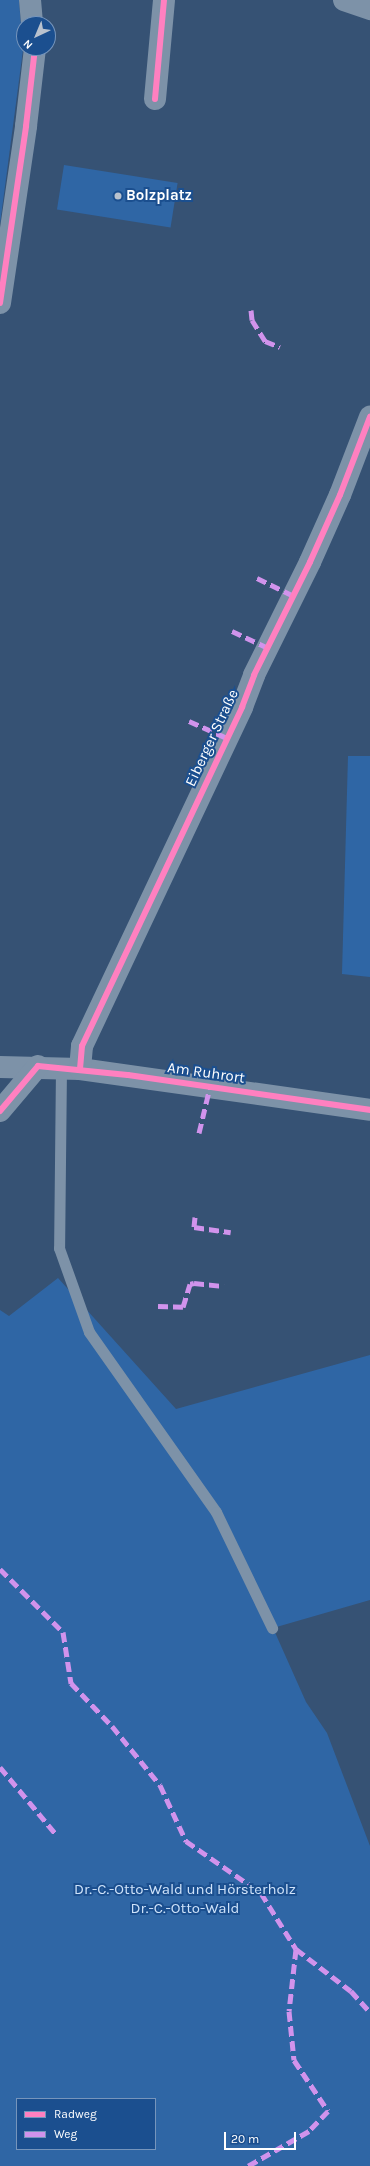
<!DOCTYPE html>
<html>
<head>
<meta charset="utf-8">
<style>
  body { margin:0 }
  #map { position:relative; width:370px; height:2166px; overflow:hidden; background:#365274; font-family:Karla,sans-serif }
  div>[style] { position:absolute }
  .green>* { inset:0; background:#2f66a5; transform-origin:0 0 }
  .lane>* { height:11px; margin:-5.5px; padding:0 5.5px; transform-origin:5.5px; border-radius:5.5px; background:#7d92a8 }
  .street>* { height:22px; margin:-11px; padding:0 11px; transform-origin:11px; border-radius:11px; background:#7d92a8 }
  .quiet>* { height:5px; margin-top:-2.5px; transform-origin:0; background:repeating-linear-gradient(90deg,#d193ec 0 10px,transparent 0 15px) }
  .cycleway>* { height:6px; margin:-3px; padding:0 3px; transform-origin:3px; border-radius:3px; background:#ff80c0 }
  .dots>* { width:11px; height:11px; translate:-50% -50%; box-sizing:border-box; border:2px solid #1b4f8f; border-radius:50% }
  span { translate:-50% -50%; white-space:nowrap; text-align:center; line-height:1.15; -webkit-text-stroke:4px #1b4f8f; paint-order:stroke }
  .poi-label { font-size:15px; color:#fff; font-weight:700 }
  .left { translate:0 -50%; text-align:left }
  .street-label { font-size:15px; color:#fff }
  .park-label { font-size:15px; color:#cfe3fa }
  .legend { position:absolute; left:16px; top:2098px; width:140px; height:52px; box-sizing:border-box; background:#1b4f8f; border:1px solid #7695bc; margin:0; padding:5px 7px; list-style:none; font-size:12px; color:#fff }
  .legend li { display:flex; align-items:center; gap:8px; height:20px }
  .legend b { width:20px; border:1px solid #7695bc }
  .north { position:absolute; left:16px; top:16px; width:40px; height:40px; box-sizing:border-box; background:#1b4f8f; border:1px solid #7695bc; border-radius:50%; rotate:224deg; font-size:11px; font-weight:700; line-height:16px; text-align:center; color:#fff }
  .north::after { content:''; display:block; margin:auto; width:14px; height:18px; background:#b9c2ce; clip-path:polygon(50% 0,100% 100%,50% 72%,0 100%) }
  .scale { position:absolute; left:224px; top:2132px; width:72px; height:18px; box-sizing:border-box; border:2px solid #fff; border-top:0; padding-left:5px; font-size:12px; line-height:14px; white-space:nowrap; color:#fff; -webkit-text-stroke:3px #1b4f8f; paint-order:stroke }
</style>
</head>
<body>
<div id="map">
  <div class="green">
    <div style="clip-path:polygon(0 0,19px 0,23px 50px,0 224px)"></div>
    <div style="left:64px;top:165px;width:115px;height:45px;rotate:9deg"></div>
    <div style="clip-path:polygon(348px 756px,370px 756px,370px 977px,342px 974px)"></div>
    <div style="clip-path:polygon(evenodd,58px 1278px,176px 1409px,370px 1355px,370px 1600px,273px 1628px,306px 1702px,327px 1733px,370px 1846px,370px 2166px,0 2166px,0 1310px,9px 1316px,58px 1278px,17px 2099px,155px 2099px,155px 2149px,17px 2149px,17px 2099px)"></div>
  </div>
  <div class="lane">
    <div style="left:61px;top:1067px;width:181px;rotate:90.6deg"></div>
    <div style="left:59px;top:1248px;width:89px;rotate:70.3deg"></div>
    <div style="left:89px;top:1332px;width:220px;rotate:54.8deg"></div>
    <div style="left:216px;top:1512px;width:129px;rotate:64.2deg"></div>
  </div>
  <div class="street">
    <div style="left:30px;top:0;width:24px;rotate:85deg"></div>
    <div style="left:344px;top:0;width:28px;rotate:19deg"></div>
    <div style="left:155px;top:99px;width:99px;rotate:-84.8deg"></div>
    <div style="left:0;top:303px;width:179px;rotate:-81.6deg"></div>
    <div style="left:26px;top:126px;width:79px;rotate:-83.4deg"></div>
    <div style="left:0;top:1067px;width:80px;rotate:1.4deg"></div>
    <div style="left:80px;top:1069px;width:293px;rotate:8deg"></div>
    <div style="left:80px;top:1069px;width:23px;rotate:-85deg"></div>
    <div style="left:82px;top:1046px;width:375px;rotate:-64.7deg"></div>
    <div style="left:242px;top:707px;width:34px;rotate:-69deg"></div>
    <div style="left:254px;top:675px;width:126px;rotate:-63.6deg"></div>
    <div style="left:310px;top:562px;width:73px;rotate:-65.9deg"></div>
    <div style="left:340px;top:495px;width:84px;rotate:-69deg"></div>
    <div style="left:0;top:1111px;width:59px;rotate:-49.8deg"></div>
  </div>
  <div class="quiet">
    <div style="left:251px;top:310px;width:10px;rotate:84deg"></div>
    <div style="left:252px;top:320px;width:25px;rotate:58deg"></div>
    <div style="left:265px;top:341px;width:16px;rotate:22deg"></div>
    <div style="left:257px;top:578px;width:41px;rotate:25.9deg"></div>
    <div style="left:232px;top:631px;width:40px;rotate:25deg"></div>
    <div style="left:189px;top:721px;width:42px;rotate:24.1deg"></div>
    <div style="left:199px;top:1133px;width:47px;rotate:-76.6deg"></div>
    <div style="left:195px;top:1217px;width:10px;rotate:96deg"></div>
    <div style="left:194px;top:1227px;width:37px;rotate:8deg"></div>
    <div style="left:158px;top:1306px;width:25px;rotate:2deg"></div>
    <div style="left:183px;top:1307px;width:24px;rotate:-73deg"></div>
    <div style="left:190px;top:1284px;width:4px;rotate:-14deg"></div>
    <div style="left:194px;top:1283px;width:30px;rotate:6deg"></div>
    <div style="left:0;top:1569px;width:89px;rotate:45deg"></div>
    <div style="left:63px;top:1632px;width:52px;rotate:81.1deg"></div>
    <div style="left:71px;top:1683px;width:59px;rotate:46.4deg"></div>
    <div style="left:112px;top:1726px;width:76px;rotate:50.9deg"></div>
    <div style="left:160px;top:1785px;width:62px;rotate:65.1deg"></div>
    <div style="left:186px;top:1841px;width:91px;rotate:34.7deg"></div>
    <div style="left:261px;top:1893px;width:66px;rotate:58deg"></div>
    <div style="left:296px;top:1949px;width:62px;rotate:96.4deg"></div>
    <div style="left:289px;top:2011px;width:49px;rotate:84.2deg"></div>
    <div style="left:294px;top:2060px;width:61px;rotate:56.3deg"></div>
    <div style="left:328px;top:2111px;width:28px;rotate:134deg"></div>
    <div style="left:309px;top:2131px;width:70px;rotate:150.2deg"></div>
    <div style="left:0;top:1767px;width:86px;rotate:50.2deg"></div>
    <div style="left:296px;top:1949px;width:69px;rotate:37.4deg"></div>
    <div style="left:351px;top:1991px;width:28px;rotate:48deg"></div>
  </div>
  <div class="cycleway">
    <div style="left:155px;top:99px;width:99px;rotate:-84.8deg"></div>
    <div style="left:0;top:303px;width:179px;rotate:-81.6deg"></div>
    <div style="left:26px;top:126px;width:79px;rotate:-83.4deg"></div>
    <div style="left:80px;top:1069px;width:23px;rotate:-85deg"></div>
    <div style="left:82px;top:1046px;width:375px;rotate:-64.7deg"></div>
    <div style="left:242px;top:707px;width:34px;rotate:-69deg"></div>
    <div style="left:254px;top:675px;width:126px;rotate:-63.6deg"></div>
    <div style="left:310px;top:562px;width:73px;rotate:-65.9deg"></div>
    <div style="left:340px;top:495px;width:84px;rotate:-69deg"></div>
    <div style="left:0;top:1111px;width:59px;rotate:-49.8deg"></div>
    <div style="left:38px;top:1066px;width:90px;rotate:5.7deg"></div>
    <div style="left:128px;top:1075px;width:245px;rotate:8.2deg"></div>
  </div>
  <div class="dots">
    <div style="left:118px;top:196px;background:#b9c2ce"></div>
  </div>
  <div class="poi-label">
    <span class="left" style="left:126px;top:196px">Bolzplatz</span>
  </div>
  <div class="street-label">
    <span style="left:212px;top:738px;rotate:-65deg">Eiberger Straße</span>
    <span style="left:206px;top:1073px;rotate:8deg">Am Ruhrort</span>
  </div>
  <div class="park-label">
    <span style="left:185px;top:1890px">Dr.-C.-Otto-Wald und Hörsterholz</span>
    <span style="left:185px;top:1909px">Dr.-C.-Otto-Wald</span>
  </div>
  <ul class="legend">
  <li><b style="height:5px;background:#ff80c0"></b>Radweg</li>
  <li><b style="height:5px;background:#d193ec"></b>Weg</li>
  </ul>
  <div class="north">N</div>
  <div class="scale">20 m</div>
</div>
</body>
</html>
